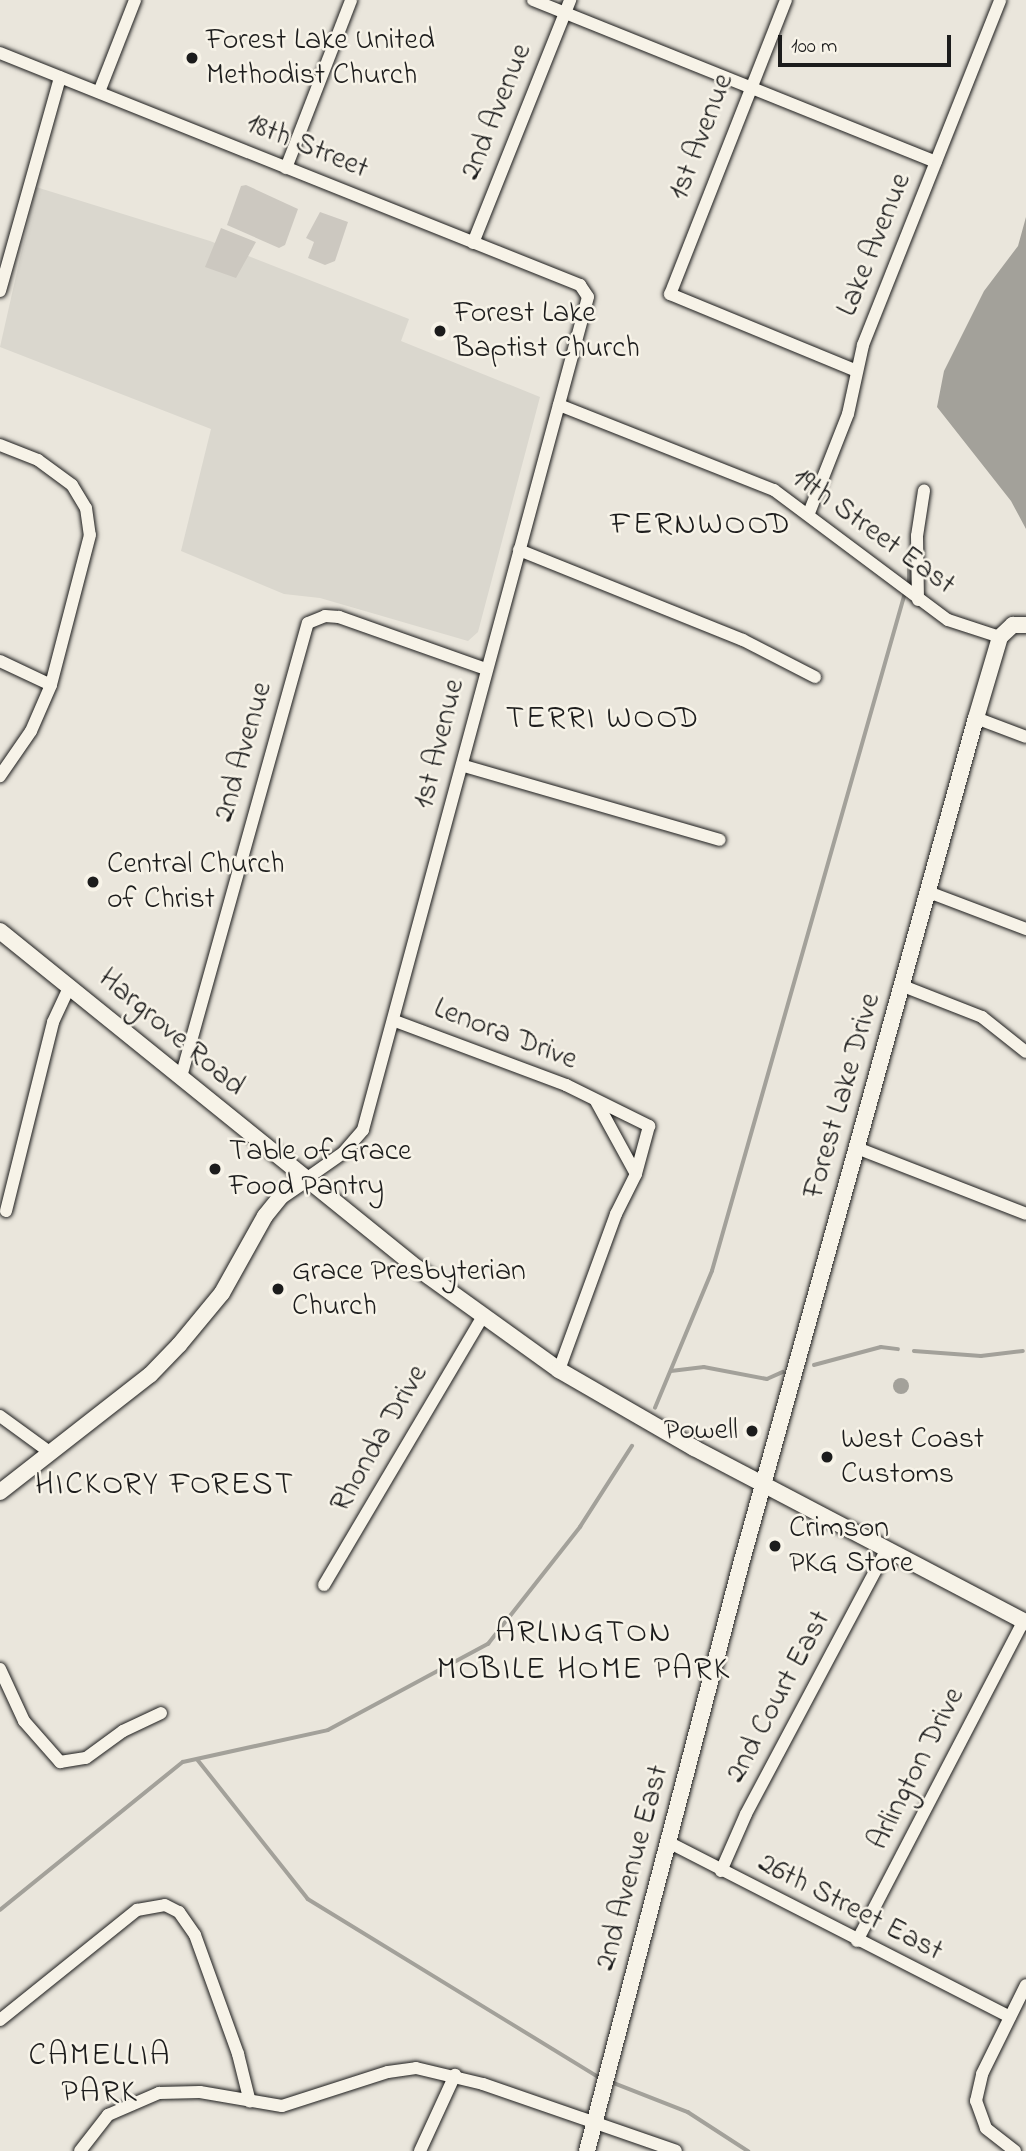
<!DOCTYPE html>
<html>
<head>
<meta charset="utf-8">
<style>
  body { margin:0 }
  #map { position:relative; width:1026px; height:2151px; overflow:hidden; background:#eae6dc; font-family:"Indie Flower",sans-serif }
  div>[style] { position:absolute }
  .built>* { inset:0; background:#dad7ce }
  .green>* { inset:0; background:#ccc8c0 }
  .water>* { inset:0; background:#a3a19a }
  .round { border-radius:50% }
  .stream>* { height:3.5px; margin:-1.75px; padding:0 1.75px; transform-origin:1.75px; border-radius:1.75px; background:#a3a19a }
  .roads { filter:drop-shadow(0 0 2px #1c1c1c) drop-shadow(0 0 2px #1c1c1c) }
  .street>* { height:12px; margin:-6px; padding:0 6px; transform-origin:6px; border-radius:6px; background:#f7f3e8 }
  .secondary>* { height:16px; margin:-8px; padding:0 8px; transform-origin:8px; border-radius:8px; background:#f7f3e8 }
  .dots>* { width:19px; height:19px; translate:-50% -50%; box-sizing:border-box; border:4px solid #f7f3e8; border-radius:50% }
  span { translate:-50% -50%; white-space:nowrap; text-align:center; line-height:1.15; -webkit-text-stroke:5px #f7f3e8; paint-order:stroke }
  .poi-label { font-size:30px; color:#1c1c1c }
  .left { translate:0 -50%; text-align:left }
  .right { translate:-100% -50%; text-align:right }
  .street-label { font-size:30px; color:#1c1c1c }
  .neighbourhood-label { font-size:32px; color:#1c1c1c; letter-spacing:2px }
  .scale { position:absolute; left:778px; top:35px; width:173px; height:32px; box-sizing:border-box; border:4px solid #1c1c1c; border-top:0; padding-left:9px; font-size:21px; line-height:24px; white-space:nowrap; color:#1c1c1c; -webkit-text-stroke:5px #f7f3e8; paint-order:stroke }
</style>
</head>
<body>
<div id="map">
  <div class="built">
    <div style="clip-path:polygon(36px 187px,210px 241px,409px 319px,401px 341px,540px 397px,478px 632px,468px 641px,320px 598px,284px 594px,181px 551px,211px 429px,0 347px)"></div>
  </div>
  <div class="green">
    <div style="clip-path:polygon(246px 185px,298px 209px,285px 245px,279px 248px,227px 225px,241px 186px)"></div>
    <div style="clip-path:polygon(320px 212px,348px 222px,335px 261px,325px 265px,308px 258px,314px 242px,306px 238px)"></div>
    <div style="clip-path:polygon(221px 228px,256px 242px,236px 278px,205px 267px)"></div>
  </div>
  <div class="water">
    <div style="clip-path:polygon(1026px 217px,1026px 529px,1011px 501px,937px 407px,944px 371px,984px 291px,1018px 246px)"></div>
    <div class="round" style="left:893px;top:1378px;width:16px;height:16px"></div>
  </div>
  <div class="stream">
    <div style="left:909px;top:586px;width:22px;rotate:-90deg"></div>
    <div style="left:914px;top:1351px;width:67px;rotate:4.3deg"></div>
    <div style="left:981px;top:1356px;width:42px;rotate:-6.8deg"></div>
    <div style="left:814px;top:1365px;width:69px;rotate:-15deg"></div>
    <div style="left:881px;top:1347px;width:17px;rotate:7deg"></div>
    <div style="left:671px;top:1371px;width:33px;rotate:-7deg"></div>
    <div style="left:704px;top:1367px;width:64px;rotate:10.8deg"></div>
    <div style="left:767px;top:1379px;width:17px;rotate:-24deg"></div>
    <div style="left:655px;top:1408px;width:148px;rotate:-67.4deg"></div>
    <div style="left:712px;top:1271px;width:705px;rotate:-74.11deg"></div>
    <div style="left:198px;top:1760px;width:177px;rotate:51.6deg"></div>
    <div style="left:308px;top:1899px;width:342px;rotate:31.5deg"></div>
    <div style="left:0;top:1910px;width:235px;rotate:-39deg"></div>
    <div style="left:183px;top:1762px;width:148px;rotate:-12.4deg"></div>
    <div style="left:328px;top:1730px;width:182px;rotate:-28.3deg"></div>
    <div style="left:488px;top:1644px;width:149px;rotate:-51.8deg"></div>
    <div style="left:580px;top:1527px;width:96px;rotate:-57.3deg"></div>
    <div style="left:611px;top:2082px;width:83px;rotate:21.3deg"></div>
    <div style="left:688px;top:2112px;width:72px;rotate:33deg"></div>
  </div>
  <div class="roads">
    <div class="street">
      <div style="left:533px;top:0;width:434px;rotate:21.9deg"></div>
      <div style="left:786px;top:0;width:316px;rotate:111.5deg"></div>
      <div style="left:670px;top:294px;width:199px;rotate:22.4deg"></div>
      <div style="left:0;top:53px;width:625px;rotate:21.8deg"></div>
      <div style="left:580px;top:285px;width:14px;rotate:56deg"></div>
      <div style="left:588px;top:297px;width:863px;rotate:105.12deg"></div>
      <div style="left:363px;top:1130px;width:30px;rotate:131deg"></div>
      <div style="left:343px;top:1153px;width:45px;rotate:144.9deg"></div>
      <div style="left:99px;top:92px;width:99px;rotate:-68.6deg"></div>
      <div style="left:286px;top:168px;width:180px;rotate:-68.8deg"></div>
      <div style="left:473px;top:243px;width:262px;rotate:-68.2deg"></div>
      <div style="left:0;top:291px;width:222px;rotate:-74.3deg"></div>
      <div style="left:559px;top:405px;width:231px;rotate:21.6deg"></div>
      <div style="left:774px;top:490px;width:217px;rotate:36.8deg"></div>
      <div style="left:948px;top:620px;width:55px;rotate:18.1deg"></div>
      <div style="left:0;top:445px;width:41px;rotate:21.5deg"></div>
      <div style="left:38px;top:460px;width:42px;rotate:36.3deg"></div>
      <div style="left:72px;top:485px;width:27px;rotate:59deg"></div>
      <div style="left:86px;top:508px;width:27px;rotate:82deg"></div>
      <div style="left:90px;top:535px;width:155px;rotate:104.6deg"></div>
      <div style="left:51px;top:685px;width:50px;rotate:113.5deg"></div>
      <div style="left:31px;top:731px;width:55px;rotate:124.6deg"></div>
      <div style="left:809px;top:513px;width:106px;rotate:-68.5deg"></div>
      <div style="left:848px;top:414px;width:71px;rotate:-77.7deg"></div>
      <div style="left:863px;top:345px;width:371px;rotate:-68.3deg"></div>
      <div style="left:519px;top:550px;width:241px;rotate:21.9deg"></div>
      <div style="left:743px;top:640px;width:81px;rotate:27.2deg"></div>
      <div style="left:918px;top:600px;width:64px;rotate:-90.9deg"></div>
      <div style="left:917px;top:536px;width:46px;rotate:-81.2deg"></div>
      <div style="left:0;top:661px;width:56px;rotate:25.2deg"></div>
      <div style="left:976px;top:718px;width:53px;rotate:20.8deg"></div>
      <div style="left:464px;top:766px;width:266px;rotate:16.1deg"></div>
      <div style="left:931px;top:893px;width:102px;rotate:20.8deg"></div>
      <div style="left:903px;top:986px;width:85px;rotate:21.4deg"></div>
      <div style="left:982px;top:1017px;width:56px;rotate:38.5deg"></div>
      <div style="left:395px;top:1021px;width:183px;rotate:20.5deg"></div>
      <div style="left:566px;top:1085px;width:93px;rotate:26.3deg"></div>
      <div style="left:649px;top:1126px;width:50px;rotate:105.2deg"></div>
      <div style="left:636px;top:1174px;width:45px;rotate:116.6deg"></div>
      <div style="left:616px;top:1214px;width:166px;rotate:110.1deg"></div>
      <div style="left:181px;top:1077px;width:471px;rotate:-74.4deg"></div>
      <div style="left:308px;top:623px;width:18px;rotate:-22deg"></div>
      <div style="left:325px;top:616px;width:14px;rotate:4deg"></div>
      <div style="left:339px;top:617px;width:156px;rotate:19.5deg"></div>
      <div style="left:596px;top:1101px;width:83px;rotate:61.3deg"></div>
      <div style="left:857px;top:1148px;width:181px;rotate:21.3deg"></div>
      <div style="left:6px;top:1211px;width:195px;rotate:-76deg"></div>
      <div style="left:53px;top:1022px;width:40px;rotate:-65deg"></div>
      <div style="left:0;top:1416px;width:63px;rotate:36deg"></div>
      <div style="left:324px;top:1585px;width:310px;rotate:-59.4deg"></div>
      <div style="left:0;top:1669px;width:57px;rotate:65.2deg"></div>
      <div style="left:24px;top:1721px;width:55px;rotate:48.7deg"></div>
      <div style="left:60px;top:1762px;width:26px;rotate:-9deg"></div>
      <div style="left:86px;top:1758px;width:46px;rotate:-36.1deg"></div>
      <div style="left:123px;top:1731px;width:42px;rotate:-25.3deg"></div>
      <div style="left:668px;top:1842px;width:384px;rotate:27.1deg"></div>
      <div style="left:721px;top:1871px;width:62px;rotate:-66.3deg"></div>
      <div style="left:746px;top:1814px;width:300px;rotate:-62deg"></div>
      <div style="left:857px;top:1941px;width:362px;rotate:-62.5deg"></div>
      <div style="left:0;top:2020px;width:176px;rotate:-38.8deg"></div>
      <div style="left:137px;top:1910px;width:28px;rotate:-10deg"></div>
      <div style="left:165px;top:1905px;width:16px;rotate:27deg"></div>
      <div style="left:179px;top:1912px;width:28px;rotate:55deg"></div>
      <div style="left:195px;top:1935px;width:127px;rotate:70.1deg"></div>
      <div style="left:238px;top:2054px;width:49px;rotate:76deg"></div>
      <div style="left:80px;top:2151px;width:46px;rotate:-52.1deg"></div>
      <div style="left:108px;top:2115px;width:56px;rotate:-23.3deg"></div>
      <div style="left:159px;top:2093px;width:41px;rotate:-1.4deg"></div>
      <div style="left:200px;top:2092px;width:83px;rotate:9.7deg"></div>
      <div style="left:282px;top:2106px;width:111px;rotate:-17.8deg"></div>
      <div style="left:388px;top:2072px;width:28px;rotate:-8deg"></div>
      <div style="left:416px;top:2068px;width:69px;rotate:13.4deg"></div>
      <div style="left:483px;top:2084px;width:204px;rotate:19.1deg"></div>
      <div style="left:420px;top:2151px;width:84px;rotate:-65.3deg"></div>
      <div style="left:1015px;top:2151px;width:37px;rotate:-142deg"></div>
      <div style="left:986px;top:2128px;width:29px;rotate:-110deg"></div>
      <div style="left:976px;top:2101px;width:28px;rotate:-77deg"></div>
      <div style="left:982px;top:2074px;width:99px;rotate:-63.7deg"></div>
    </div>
    <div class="secondary">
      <div style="left:0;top:931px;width:536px;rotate:38.94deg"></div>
      <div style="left:417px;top:1268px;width:175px;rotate:35.7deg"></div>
      <div style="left:559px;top:1370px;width:156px;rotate:30deg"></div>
      <div style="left:694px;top:1448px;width:375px;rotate:27.7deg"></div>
      <div style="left:0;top:1492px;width:190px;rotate:-38deg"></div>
      <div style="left:150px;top:1375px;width:42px;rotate:-46deg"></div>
      <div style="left:179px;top:1345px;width:67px;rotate:-50.4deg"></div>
      <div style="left:222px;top:1293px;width:88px;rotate:-60.8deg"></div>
      <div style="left:265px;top:1216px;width:26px;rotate:-51deg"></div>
      <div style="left:281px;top:1196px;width:30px;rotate:-34deg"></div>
      <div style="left:587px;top:2151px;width:607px;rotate:-75.3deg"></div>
      <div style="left:741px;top:1564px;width:878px;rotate:-74.48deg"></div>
      <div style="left:976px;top:718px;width:84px;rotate:-73.5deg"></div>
      <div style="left:1000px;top:637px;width:18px;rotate:-43deg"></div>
      <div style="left:1013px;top:625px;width:13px"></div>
    </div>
  </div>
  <div class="dots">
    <div style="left:192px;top:58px;background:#1c1c1c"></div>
    <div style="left:440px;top:331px;background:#1c1c1c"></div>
    <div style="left:93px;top:882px;background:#1c1c1c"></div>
    <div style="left:215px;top:1169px;background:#1c1c1c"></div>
    <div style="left:278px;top:1289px;background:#1c1c1c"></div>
    <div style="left:752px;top:1431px;background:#1c1c1c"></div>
    <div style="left:827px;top:1457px;background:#1c1c1c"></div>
    <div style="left:775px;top:1546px;background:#1c1c1c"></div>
  </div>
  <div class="poi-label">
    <span class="left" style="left:206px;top:58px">Forest Lake United<br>Methodist Church</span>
    <span class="left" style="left:454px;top:331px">Forest Lake<br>Baptist Church</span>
    <span class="left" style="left:107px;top:882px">Central Church<br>of Christ</span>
    <span class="left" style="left:229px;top:1169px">Table of Grace<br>Food Pantry</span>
    <span class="left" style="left:292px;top:1289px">Grace Presbyterian<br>Church</span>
    <span class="right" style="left:738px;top:1431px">Powell</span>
    <span class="left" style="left:841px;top:1457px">West Coast<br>Customs</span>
    <span class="left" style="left:789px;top:1546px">Crimson<br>PKG Store</span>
  </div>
  <div class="street-label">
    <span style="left:497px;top:112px;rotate:-68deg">2nd Avenue</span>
    <span style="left:702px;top:137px;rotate:-69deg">1st Avenue</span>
    <span style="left:307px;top:147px;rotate:22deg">18th Street</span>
    <span style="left:875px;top:245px;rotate:-68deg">Lake Avenue</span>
    <span style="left:873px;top:532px;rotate:36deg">19th Street East</span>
    <span style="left:440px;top:744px;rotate:-76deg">1st Avenue</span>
    <span style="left:244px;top:752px;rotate:-74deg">2nd Avenue</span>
    <span style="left:171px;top:1033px;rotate:40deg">Hargrove Road</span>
    <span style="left:505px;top:1035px;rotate:21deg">Lenora Drive</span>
    <span style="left:843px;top:1096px;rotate:-74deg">Forest Lake Drive</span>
    <span style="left:380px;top:1439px;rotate:-60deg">Rhonda Drive</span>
    <span style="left:779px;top:1697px;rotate:-62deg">2nd Court East</span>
    <span style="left:917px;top:1769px;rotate:-63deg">Arlington Drive</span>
    <span style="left:633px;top:1868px;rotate:-75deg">2nd Avenue East</span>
    <span style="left:850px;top:1908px;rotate:27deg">26th Street East</span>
  </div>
  <div class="neighbourhood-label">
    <span style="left:701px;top:526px">FERNWOOD</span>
    <span style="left:603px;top:720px">TERRI WOOD</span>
    <span style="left:165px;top:1486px">HICKORY FOREST</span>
    <span style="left:584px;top:1653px">ARLINGTON<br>MOBILE HOME PARK</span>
    <span style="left:100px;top:2076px">CAMELLIA<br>PARK</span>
  </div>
  <div class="scale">100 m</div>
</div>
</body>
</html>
